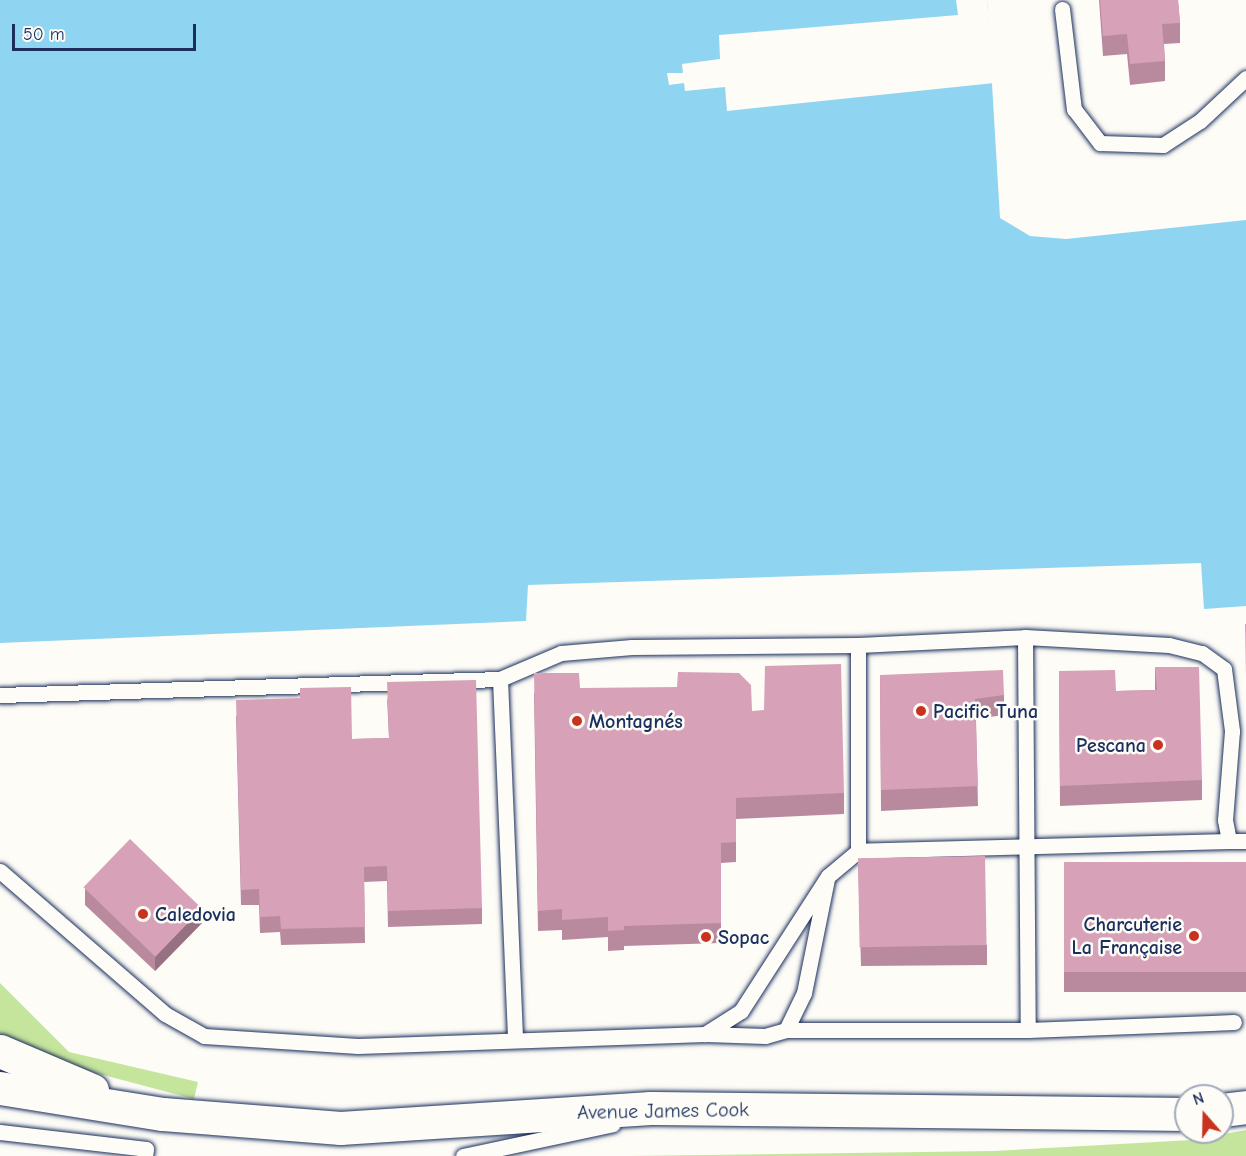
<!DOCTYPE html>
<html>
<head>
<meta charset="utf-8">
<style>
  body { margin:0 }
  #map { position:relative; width:1246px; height:1156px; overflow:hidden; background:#fdfcf7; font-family:"Comic Neue",sans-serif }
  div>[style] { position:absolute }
  .green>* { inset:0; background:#c5e49c }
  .water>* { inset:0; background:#8fd5f1 }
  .pier>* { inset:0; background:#fdfcf7 }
  .roads { filter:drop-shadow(0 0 2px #1b2f5e) drop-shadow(0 0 2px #1b2f5e) }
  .service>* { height:15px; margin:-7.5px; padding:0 7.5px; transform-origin:7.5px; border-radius:7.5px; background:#fdfcf7 }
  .secondary>* { height:33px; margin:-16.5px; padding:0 16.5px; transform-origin:16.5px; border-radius:16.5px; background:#fdfcf7 }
  .wall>* { inset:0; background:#b98a9e; transform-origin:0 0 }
  .shaded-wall>* { inset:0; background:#967181 }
  .building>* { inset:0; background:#d7a1b8; transform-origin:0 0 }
  .dots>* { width:16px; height:16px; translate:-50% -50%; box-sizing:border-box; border:3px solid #fdfcf7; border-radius:50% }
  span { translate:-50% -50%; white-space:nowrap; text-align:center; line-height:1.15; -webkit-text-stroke:5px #fdfcf7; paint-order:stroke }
  .poi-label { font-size:20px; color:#1b2f5e; font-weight:700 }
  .left { translate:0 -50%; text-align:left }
  .right { translate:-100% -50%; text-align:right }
  .street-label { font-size:20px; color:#1b2f5e }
  .north { position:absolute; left:1174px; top:1084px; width:60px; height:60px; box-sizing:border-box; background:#fdfcf7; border:2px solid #a3aaba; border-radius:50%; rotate:340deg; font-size:16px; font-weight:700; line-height:24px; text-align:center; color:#1b2f5e }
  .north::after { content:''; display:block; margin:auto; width:21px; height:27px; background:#c8321e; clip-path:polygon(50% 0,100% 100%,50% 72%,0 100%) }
  .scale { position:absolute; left:12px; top:24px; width:184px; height:27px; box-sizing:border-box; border:3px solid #1b2f5e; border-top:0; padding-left:8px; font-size:18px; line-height:21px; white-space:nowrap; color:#1b2f5e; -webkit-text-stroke:4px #fdfcf7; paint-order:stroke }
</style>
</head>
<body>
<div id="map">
  <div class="green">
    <div style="clip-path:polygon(0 983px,69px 1052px,198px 1082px,194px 1099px,58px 1063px,0 1040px)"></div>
    <div style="clip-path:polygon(1246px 1130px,1246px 1156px,629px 1156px,994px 1151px,1192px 1140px)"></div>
  </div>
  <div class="water">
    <div style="clip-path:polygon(0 0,987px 0,1000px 218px,1030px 236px,1066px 239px,1246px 220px,1246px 606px,1204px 609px,1201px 563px,528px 585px,526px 621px,0 643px)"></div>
  </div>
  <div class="pier">
    <div style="clip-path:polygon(956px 0,987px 0,994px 83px,727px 111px,725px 87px,685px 91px,684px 83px,669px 85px,667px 73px,683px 73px,682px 64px,720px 59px,719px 35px,958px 15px)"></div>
  </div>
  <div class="roads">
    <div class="service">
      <div style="left:1062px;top:9px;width:101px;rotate:83.2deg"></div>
      <div style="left:1074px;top:109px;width:43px;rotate:52.6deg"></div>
      <div style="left:1100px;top:143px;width:63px;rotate:1.8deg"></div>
      <div style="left:1163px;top:145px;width:44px;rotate:-33deg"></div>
      <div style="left:1200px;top:121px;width:63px;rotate:-43.1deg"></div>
      <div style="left:1025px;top:637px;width:393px;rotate:89.6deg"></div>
      <div style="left:858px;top:645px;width:206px;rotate:90deg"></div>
      <div style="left:500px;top:679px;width:360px;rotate:87.6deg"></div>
      <div style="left:0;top:695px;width:500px;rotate:-1.83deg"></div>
      <div style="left:500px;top:679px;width:66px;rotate:-23.1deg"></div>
      <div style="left:561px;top:653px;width:71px;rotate:-4.8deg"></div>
      <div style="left:632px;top:647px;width:226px;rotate:-0.5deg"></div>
      <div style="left:858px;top:645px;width:167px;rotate:-2.7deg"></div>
      <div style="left:1025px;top:637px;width:144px;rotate:3.2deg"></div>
      <div style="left:1169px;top:645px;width:34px;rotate:14deg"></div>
      <div style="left:1202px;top:653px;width:27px;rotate:36deg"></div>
      <div style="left:1224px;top:669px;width:63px;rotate:82.6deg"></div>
      <div style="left:1232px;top:731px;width:89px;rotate:94.5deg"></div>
      <div style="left:1225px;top:820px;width:21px;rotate:79deg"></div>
      <div style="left:1229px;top:841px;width:371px;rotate:178.5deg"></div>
      <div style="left:858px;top:851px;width:39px;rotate:140deg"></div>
      <div style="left:828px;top:876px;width:161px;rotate:122.8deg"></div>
      <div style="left:741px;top:1011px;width:43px;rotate:147.4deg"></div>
      <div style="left:1229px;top:841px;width:17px"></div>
      <div style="left:0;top:871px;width:218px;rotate:40.9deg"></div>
      <div style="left:165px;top:1014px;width:45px;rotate:29.4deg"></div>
      <div style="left:204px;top:1036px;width:154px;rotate:3.7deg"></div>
      <div style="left:358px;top:1046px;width:347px;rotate:-2deg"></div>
      <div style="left:705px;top:1034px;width:60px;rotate:1.9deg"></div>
      <div style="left:765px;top:1036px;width:22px;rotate:-16deg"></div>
      <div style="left:786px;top:1030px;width:242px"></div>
      <div style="left:1028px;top:1030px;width:206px;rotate:-2.2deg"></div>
      <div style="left:786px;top:1030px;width:41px;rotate:-64.1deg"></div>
      <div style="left:804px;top:993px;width:116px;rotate:-78.6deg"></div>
      <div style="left:0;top:1132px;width:147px;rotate:6.6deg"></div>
      <div style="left:146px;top:1149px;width:7px;rotate:98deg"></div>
      <div style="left:463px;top:1156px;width:153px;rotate:-12deg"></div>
    </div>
    <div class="secondary">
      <div style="left:0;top:1051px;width:100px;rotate:23deg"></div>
      <div style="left:0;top:1088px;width:165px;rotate:9.1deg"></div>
      <div style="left:163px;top:1114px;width:178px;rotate:4.5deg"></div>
      <div style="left:340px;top:1128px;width:311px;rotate:-3.7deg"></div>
      <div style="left:650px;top:1108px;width:536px;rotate:0.64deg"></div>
      <div style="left:1222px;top:1110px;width:24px;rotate:-7deg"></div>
    </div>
  </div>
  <div class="wall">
    <div style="clip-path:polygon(1099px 0,1178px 0,1180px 23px,1180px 43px,1164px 44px,1165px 61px,1165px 81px,1130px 85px,1127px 54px,1103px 56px)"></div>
    <div style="clip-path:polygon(1155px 667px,1202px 780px,1202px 800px,1060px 806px,1059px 671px,1116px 691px,1155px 690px)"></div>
    <div style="clip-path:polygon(880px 675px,1004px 695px,1004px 715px,976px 719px,978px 806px,881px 811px)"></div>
    <div style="clip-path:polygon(580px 688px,752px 711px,844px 793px,844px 814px,736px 819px,736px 862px,721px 863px,721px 943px,624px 946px,624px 950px,608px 951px,608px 937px,562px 940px,562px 930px,538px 931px,534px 693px)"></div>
    <div style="clip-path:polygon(387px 698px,482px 908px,482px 924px,388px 927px,387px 881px,364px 882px,365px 943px,281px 945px,280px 932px,260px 933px,259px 905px,241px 905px,236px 716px,352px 739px,389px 738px)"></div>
    <div style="clip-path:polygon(858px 860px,987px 945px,987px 965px,861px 966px)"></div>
    <div style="left:1246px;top:862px;width:130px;height:182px;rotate:90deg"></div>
    <div style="clip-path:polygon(85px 889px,202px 923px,155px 971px,85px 905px)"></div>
  </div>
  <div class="shaded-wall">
    <div style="clip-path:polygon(202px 908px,202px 923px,155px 971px,155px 956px)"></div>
  </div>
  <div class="building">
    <div style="clip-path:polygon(1100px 0,1178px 0,1180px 23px,1162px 24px,1165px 61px,1130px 64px,1127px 34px,1103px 36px)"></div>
    <div style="clip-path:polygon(1245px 624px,1246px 624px,1246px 676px)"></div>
    <div style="clip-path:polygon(841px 664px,844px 793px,736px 798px,736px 842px,721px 843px,721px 923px,624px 926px,624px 930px,608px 931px,608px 917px,562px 920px,562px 909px,538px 911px,534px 673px,579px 673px,580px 688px,677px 687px,678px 672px,739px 673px,751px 685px,752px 711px,764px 710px,765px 666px)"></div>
    <div style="clip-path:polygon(1155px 667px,1199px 667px,1202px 780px,1060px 786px,1059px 671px,1115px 670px,1116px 691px,1157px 690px)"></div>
    <div style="clip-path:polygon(1003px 670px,1004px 695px,975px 699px,978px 786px,881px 790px,880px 675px)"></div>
    <div style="clip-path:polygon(476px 680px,482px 908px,388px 911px,387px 866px,364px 867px,365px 927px,281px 929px,280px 916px,260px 917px,259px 889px,241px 890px,236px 700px,300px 698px,300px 688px,351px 687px,352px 739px,389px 738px,387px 682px)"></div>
    <div style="left:130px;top:839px;width:100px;height:67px;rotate:44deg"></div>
    <div style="left:985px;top:856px;width:89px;height:127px;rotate:89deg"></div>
    <div style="left:1246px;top:862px;width:110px;height:182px;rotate:90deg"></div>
  </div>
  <div class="dots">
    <div style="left:921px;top:711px;background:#c8321e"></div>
    <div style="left:577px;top:721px;background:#c8321e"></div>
    <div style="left:1158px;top:745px;background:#c8321e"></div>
    <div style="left:143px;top:914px;background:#c8321e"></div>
    <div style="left:1194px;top:936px;background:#c8321e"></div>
    <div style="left:706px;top:937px;background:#c8321e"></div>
  </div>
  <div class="poi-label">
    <span class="left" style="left:933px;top:711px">Pacific Tuna</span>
    <span class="left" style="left:589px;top:721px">Montagnés</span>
    <span class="right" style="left:1146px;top:745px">Pescana</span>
    <span class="left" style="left:155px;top:914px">Caledovia</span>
    <span class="right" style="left:1182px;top:936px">Charcuterie<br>La Française</span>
    <span class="left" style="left:718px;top:937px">Sopac</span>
  </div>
  <div class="street-label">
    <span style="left:663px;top:1111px;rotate:-1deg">Avenue James Cook</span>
  </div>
  <div class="north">N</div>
  <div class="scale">50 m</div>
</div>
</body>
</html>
